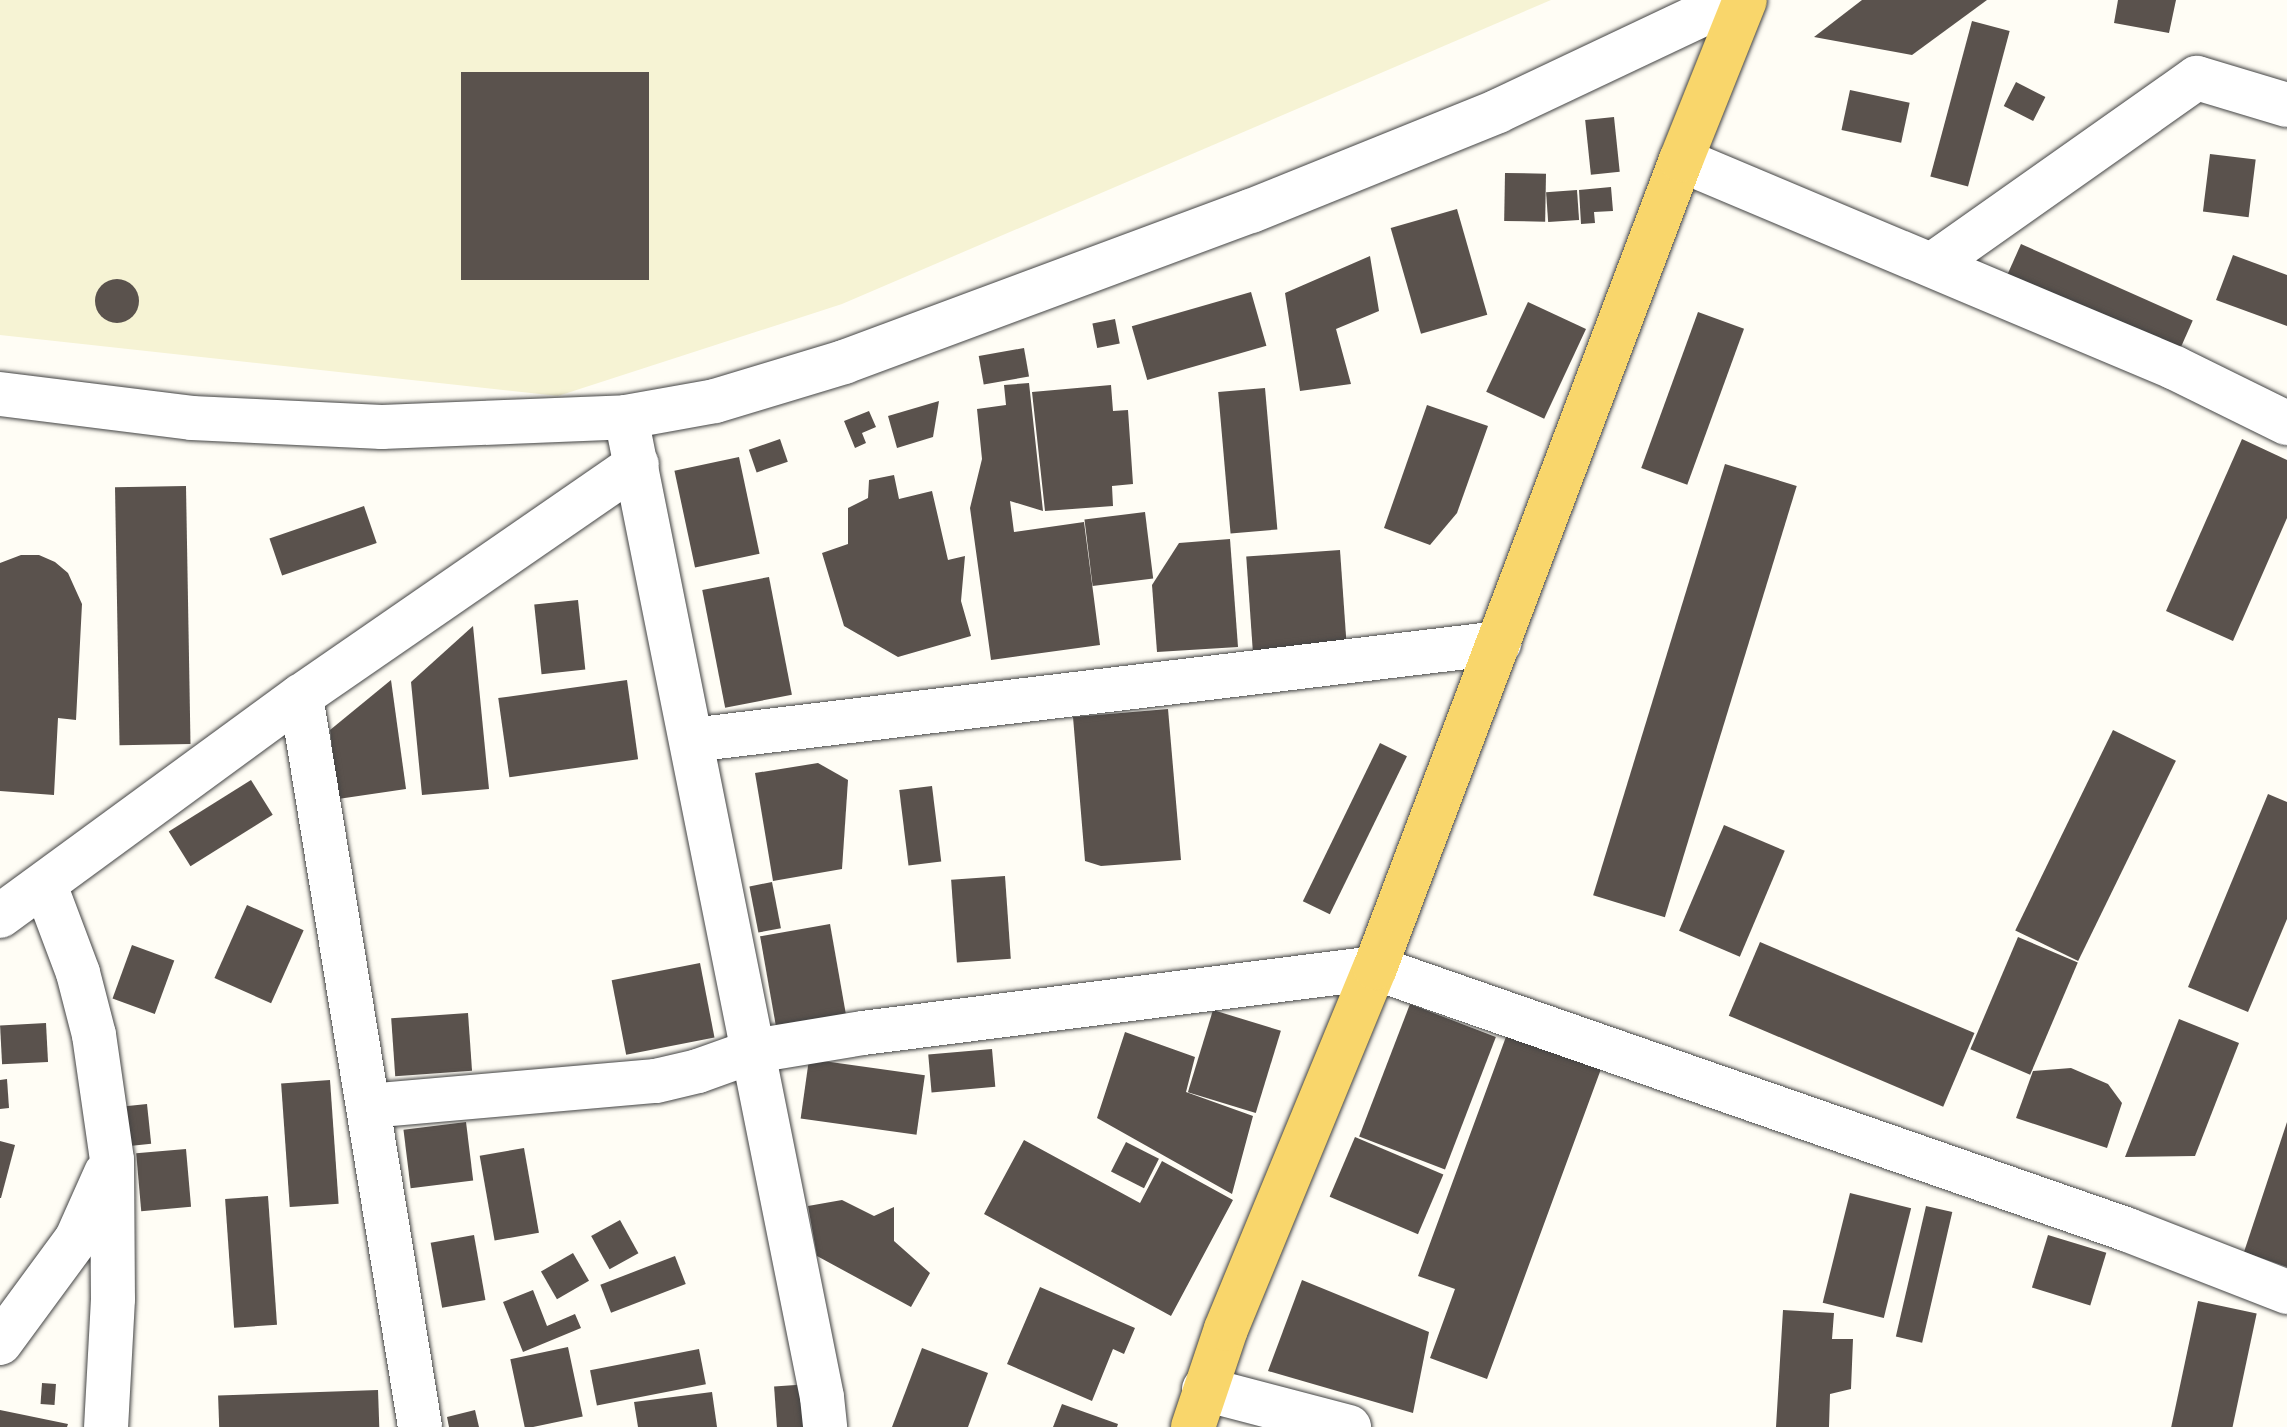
<!DOCTYPE html>
<html>
<head>
<meta charset="utf-8">
<style>
  body { margin:0 }
  #map { position:relative; width:2287px; height:1427px; overflow:hidden; background:#fffdf5; font-family:"PT Serif",serif }
  div>[style] { position:absolute }
  .farmland>* { inset:0; background:#f6f3d4 }
  .building>* { inset:0; background:#5a524d; transform-origin:0 0 }
  .round { border-radius:50% }
  .roads { filter:drop-shadow(0 0 2px #444) drop-shadow(0 0 2px #444) }
  .minor>* { height:44px; margin:-22px; padding:0 22px; transform-origin:22px; border-radius:22px; background:#fff }
  .major>* { height:44px; margin:-22px; padding:0 22px; transform-origin:22px; border-radius:22px; background:#f9d66b }
  span { translate:-50% -50%; white-space:nowrap; text-align:center; line-height:1.15; -webkit-text-stroke:8px #fff; paint-order:stroke }
</style>
</head>
<body>
<div id="map">
  <div class="farmland">
    <div style="clip-path:polygon(0 0,1551px 0,842px 304px,558px 396px,0 335px)"></div>
  </div>
  <div class="building">
    <div style="clip-path:polygon(1862px 0,1987px 0,1912px 55px,1814px 37px)"></div>
    <div style="clip-path:polygon(2118px 0,2176px 0,2169px 33px,2114px 23px)"></div>
    <div style="left:1972px;top:21px;width:39px;height:161px;rotate:15deg"></div>
    <div style="left:461px;top:72px;width:188px;height:208px"></div>
    <div style="left:2016px;top:82px;width:33px;height:27px;rotate:27deg"></div>
    <div style="left:1850px;top:90px;width:61px;height:41px;rotate:12deg"></div>
    <div style="left:1614px;top:117px;width:55px;height:29px;rotate:84deg"></div>
    <div style="left:2210px;top:154px;width:46px;height:58px;rotate:7deg"></div>
    <div style="left:1505px;top:173px;width:41px;height:48px;rotate:1deg"></div>
    <div style="clip-path:polygon(1611px 187px,1613px 211px,1594px 212px,1595px 223px,1581px 224px,1579px 190px)"></div>
    <div style="left:1577px;top:190px;width:30px;height:31px;rotate:86deg"></div>
    <div style="left:1457px;top:209px;width:110px;height:69px;rotate:74deg"></div>
    <div style="left:2021px;top:244px;width:188px;height:35px;rotate:24deg"></div>
    <div style="clip-path:polygon(2233px 255px,2287px 275px,2287px 326px,2216px 300px)"></div>
    <div style="clip-path:polygon(1370px 256px,1379px 311px,1336px 329px,1351px 384px,1300px 391px,1285px 293px)"></div>
    <div class="round" style="left:95px;top:279px;width:44px;height:44px"></div>
    <div style="left:1251px;top:292px;width:56px;height:124px;rotate:74deg"></div>
    <div style="left:1528px;top:302px;width:64px;height:99px;rotate:25deg"></div>
    <div style="left:1698px;top:312px;width:49px;height:166px;rotate:20deg"></div>
    <div style="left:1115px;top:319px;width:25px;height:23px;rotate:79deg"></div>
    <div style="left:1024px;top:348px;width:29px;height:46px;rotate:80deg"></div>
    <div style="clip-path:polygon(1029px 383px,1043px 511px,1010px 501px,1014px 532px,1084px 522px,1100px 645px,991px 660px,970px 508px,982px 459px,977px 409px,1006px 405px,1004px 385px)"></div>
    <div style="clip-path:polygon(1111px 385px,1113px 411px,1128px 410px,1133px 484px,1112px 486px,1113px 506px,1045px 511px,1032px 392px)"></div>
    <div style="left:1265px;top:388px;width:142px;height:47px;rotate:85deg"></div>
    <div style="clip-path:polygon(939px 401px,933px 437px,897px 448px,888px 416px)"></div>
    <div style="clip-path:polygon(1427px 405px,1488px 426px,1457px 513px,1430px 545px,1384px 528px)"></div>
    <div style="clip-path:polygon(869px 411px,876px 427px,862px 433px,866px 443px,855px 448px,844px 421px)"></div>
    <div style="left:780px;top:439px;width:24px;height:33px;rotate:71deg"></div>
    <div style="clip-path:polygon(2242px 439px,2287px 460px,2287px 518px,2233px 641px,2166px 611px)"></div>
    <div style="left:739px;top:457px;width:99px;height:66px;rotate:78deg"></div>
    <div style="left:1725px;top:464px;width:75px;height:451px;rotate:17deg"></div>
    <div style="clip-path:polygon(894px 475px,899px 499px,932px 491px,948px 560px,965px 556px,961px 601px,971px 636px,898px 657px,844px 626px,822px 553px,848px 544px,848px 508px,868px 498px,869px 480px)"></div>
    <div style="left:186px;top:486px;width:258px;height:71px;rotate:89deg"></div>
    <div style="left:364px;top:506px;width:39px;height:100px;rotate:71deg"></div>
    <div style="left:1145px;top:512px;width:67px;height:61px;rotate:83deg"></div>
    <div style="clip-path:polygon(1230px 539px,1238px 647px,1157px 652px,1152px 585px,1179px 543px)"></div>
    <div style="left:1340px;top:550px;width:107px;height:94px;rotate:86deg"></div>
    <div style="clip-path:polygon(21px 555px,39px 555px,55px 562px,68px 573px,82px 604px,76px 720px,58px 718px,54px 795px,0 791px,0 563px)"></div>
    <div style="left:769px;top:577px;width:120px;height:68px;rotate:79deg"></div>
    <div style="left:578px;top:600px;width:70px;height:44px;rotate:84deg"></div>
    <div style="clip-path:polygon(473px 626px,489px 789px,422px 795px,411px 682px)"></div>
    <div style="clip-path:polygon(391px 680px,406px 789px,338px 799px,330px 730px)"></div>
    <div style="left:627px;top:680px;width:80px;height:130px;rotate:82deg"></div>
    <div style="clip-path:polygon(1168px 709px,1181px 860px,1101px 866px,1085px 861px,1073px 717px)"></div>
    <div style="left:2113px;top:730px;width:70px;height:223px;rotate:26deg"></div>
    <div style="left:1380px;top:743px;width:30px;height:176px;rotate:26deg"></div>
    <div style="clip-path:polygon(818px 763px,848px 780px,842px 869px,773px 881px,755px 773px)"></div>
    <div style="left:251px;top:780px;width:41px;height:97px;rotate:58deg"></div>
    <div style="left:932px;top:786px;width:76px;height:33px;rotate:83deg"></div>
    <div style="clip-path:polygon(2268px 794px,2287px 802px,2287px 919px,2248px 1012px,2188px 987px)"></div>
    <div style="left:1724px;top:825px;width:66px;height:115px;rotate:23deg"></div>
    <div style="left:1005px;top:876px;width:83px;height:54px;rotate:86deg"></div>
    <div style="left:772px;top:882px;width:47px;height:23px;rotate:79deg"></div>
    <div style="left:247px;top:905px;width:62px;height:80px;rotate:24deg"></div>
    <div style="left:830px;top:924px;width:98px;height:71px;rotate:80deg"></div>
    <div style="left:2018px;top:937px;width:65px;height:122px;rotate:23deg"></div>
    <div style="left:1760px;top:942px;width:233px;height:80px;rotate:23deg"></div>
    <div style="left:132px;top:945px;width:45px;height:57px;rotate:20deg"></div>
    <div style="left:700px;top:963px;width:76px;height:90px;rotate:79deg"></div>
    <div style="left:1410px;top:1004px;width:92px;height:142px;rotate:21deg"></div>
    <div style="left:1213px;top:1010px;width:71px;height:86px;rotate:17deg"></div>
    <div style="left:468px;top:1013px;width:58px;height:77px;rotate:86deg"></div>
    <div style="clip-path:polygon(2179px 1019px,2239px 1043px,2195px 1156px,2125px 1157px)"></div>
    <div style="left:46px;top:1023px;width:39px;height:46px;rotate:87deg"></div>
    <div style="clip-path:polygon(1125px 1032px,1195px 1057px,1186px 1092px,1253px 1116px,1232px 1194px,1097px 1118px)"></div>
    <div style="clip-path:polygon(1507px 1034px,1601px 1069px,1487px 1379px,1430px 1358px,1455px 1289px,1418px 1276px)"></div>
    <div style="left:992px;top:1049px;width:38px;height:64px;rotate:85deg"></div>
    <div style="left:809px;top:1059px;width:117px;height:60px;rotate:8deg"></div>
    <div style="clip-path:polygon(2071px 1068px,2108px 1084px,2122px 1103px,2107px 1148px,2016px 1118px,2033px 1071px)"></div>
    <div style="clip-path:polygon(7px 1079px,9px 1108px,0 1109px,0 1080px)"></div>
    <div style="left:330px;top:1080px;width:124px;height:49px;rotate:86deg"></div>
    <div style="left:147px;top:1104px;width:40px;height:29px;rotate:84deg"></div>
    <div style="left:466px;top:1122px;width:59px;height:63px;rotate:83deg"></div>
    <div style="clip-path:polygon(2287px 1122px,2287px 1267px,2244px 1252px)"></div>
    <div style="left:1355px;top:1137px;width:96px;height:65px;rotate:23deg"></div>
    <div style="clip-path:polygon(1024px 1140px,1140px 1203px,1162px 1161px,1233px 1200px,1171px 1316px,984px 1214px)"></div>
    <div style="clip-path:polygon(0 1141px,15px 1145px,1px 1198px,0 1198px)"></div>
    <div style="left:1126px;top:1142px;width:37px;height:33px;rotate:27deg"></div>
    <div style="left:524px;top:1148px;width:86px;height:45px;rotate:80deg"></div>
    <div style="left:186px;top:1149px;width:58px;height:50px;rotate:85deg"></div>
    <div style="left:1850px;top:1193px;width:63px;height:113px;rotate:14deg"></div>
    <div style="left:268px;top:1196px;width:129px;height:43px;rotate:86deg"></div>
    <div style="clip-path:polygon(842px 1200px,874px 1216px,894px 1207px,894px 1241px,930px 1273px,911px 1307px,817px 1256px,808px 1206px)"></div>
    <div style="left:1926px;top:1206px;width:27px;height:134px;rotate:13deg"></div>
    <div style="left:620px;top:1220px;width:38px;height:33px;rotate:61deg"></div>
    <div style="left:474px;top:1235px;width:66px;height:44px;rotate:80deg"></div>
    <div style="left:2048px;top:1235px;width:61px;height:55px;rotate:17deg"></div>
    <div style="left:573px;top:1253px;width:32px;height:37px;rotate:60deg"></div>
    <div style="left:675px;top:1256px;width:30px;height:80px;rotate:69deg"></div>
    <div style="clip-path:polygon(1302px 1280px,1429px 1332px,1413px 1413px,1268px 1371px)"></div>
    <div style="clip-path:polygon(1040px 1287px,1135px 1328px,1124px 1354px,1113px 1349px,1092px 1401px,1007px 1364px)"></div>
    <div style="clip-path:polygon(533px 1290px,547px 1326px,575px 1314px,581px 1328px,523px 1352px,503px 1302px)"></div>
    <div style="left:2198px;top:1301px;width:60px;height:129px;rotate:12deg"></div>
    <div style="clip-path:polygon(1783px 1310px,1834px 1313px,1832px 1339px,1853px 1339px,1851px 1389px,1830px 1394px,1829px 1427px,1776px 1427px)"></div>
    <div style="left:568px;top:1347px;width:71px;height:59px;rotate:78deg"></div>
    <div style="clip-path:polygon(922px 1348px,988px 1373px,968px 1427px,892px 1427px)"></div>
    <div style="left:699px;top:1349px;width:36px;height:111px;rotate:79deg"></div>
    <div style="left:42px;top:1383px;width:14px;height:21px;rotate:4deg"></div>
    <div style="left:810px;top:1384px;width:43px;height:36px;rotate:86deg"></div>
    <div style="left:378px;top:1390px;width:37px;height:160px;rotate:88deg"></div>
    <div style="clip-path:polygon(712px 1392px,717px 1427px,638px 1427px,634px 1402px)"></div>
    <div style="clip-path:polygon(1062px 1404px,1118px 1424px,1117px 1427px,1053px 1427px)"></div>
    <div style="clip-path:polygon(0 1410px,68px 1424px,67px 1427px,0 1427px)"></div>
    <div style="clip-path:polygon(475px 1410px,479px 1427px,449px 1427px,447px 1417px)"></div>
  </div>
  <div class="roads">
    <div class="minor">
      <div style="left:1681px;top:160px;width:536px;rotate:22.83deg"></div>
      <div style="left:2175px;top:368px;width:125px;rotate:26.2deg"></div>
      <div style="left:1933px;top:264px;width:323px;rotate:-35.2deg"></div>
      <div style="left:2197px;top:78px;width:94px;rotate:16.7deg"></div>
      <div style="left:0;top:394px;width:193px;rotate:7.1deg"></div>
      <div style="left:192px;top:418px;width:190px;rotate:2.7deg"></div>
      <div style="left:382px;top:427px;width:244px;rotate:-2.3deg"></div>
      <div style="left:626px;top:417px;width:90px;rotate:-10.2deg"></div>
      <div style="left:715px;top:401px;width:135px;rotate:-16.8deg"></div>
      <div style="left:844px;top:362px;width:434px;rotate:-20.4deg"></div>
      <div style="left:1251px;top:211px;width:266px;rotate:-22deg"></div>
      <div style="left:1498px;top:111px;width:260px;rotate:-25.3deg"></div>
      <div style="left:626px;top:417px;width:999px;rotate:78.69deg"></div>
      <div style="left:822px;top:1397px;width:30px;rotate:84deg"></div>
      <div style="left:301px;top:696px;width:741px;rotate:80.75deg"></div>
      <div style="left:692px;top:740px;width:813px;rotate:-6.85deg"></div>
      <div style="left:45px;top:885px;width:94px;rotate:69.4deg"></div>
      <div style="left:78px;top:973px;width:64px;rotate:75.5deg"></div>
      <div style="left:94px;top:1035px;width:126px;rotate:81.8deg"></div>
      <div style="left:112px;top:1160px;width:139px;rotate:89.6deg"></div>
      <div style="left:113px;top:1299px;width:128px;rotate:93.1deg"></div>
      <div style="left:0;top:916px;width:373px;rotate:-36.2deg"></div>
      <div style="left:301px;top:696px;width:408px;rotate:-34.6deg"></div>
      <div style="left:368px;top:1106px;width:289px;rotate:-5deg"></div>
      <div style="left:656px;top:1081px;width:43px;rotate:-13.4deg"></div>
      <div style="left:698px;top:1071px;width:59px;rotate:-19.7deg"></div>
      <div style="left:754px;top:1051px;width:110px;rotate:-9.4deg"></div>
      <div style="left:863px;top:1033px;width:516px;rotate:-7.24deg"></div>
      <div style="left:1375px;top:968px;width:797px;rotate:19.18deg"></div>
      <div style="left:2128px;top:1230px;width:171px;rotate:21.3deg"></div>
      <div style="left:0;top:1343px;width:130px;rotate:-53.7deg"></div>
      <div style="left:77px;top:1238px;width:71px;rotate:-66deg"></div>
      <div style="left:1204px;top:1389px;width:150px;rotate:14.7deg"></div>
    </div>
    <div class="major">
      <div style="left:1193px;top:1427px;width:103px;rotate:-71.4deg"></div>
      <div style="left:1226px;top:1329px;width:391px;rotate:-67.6deg"></div>
      <div style="left:1375px;top:968px;width:864px;rotate:-69.26deg"></div>
      <div style="left:1681px;top:160px;width:172px;rotate:-68.2deg"></div>
    </div>
  </div>
</div>
</body>
</html>
